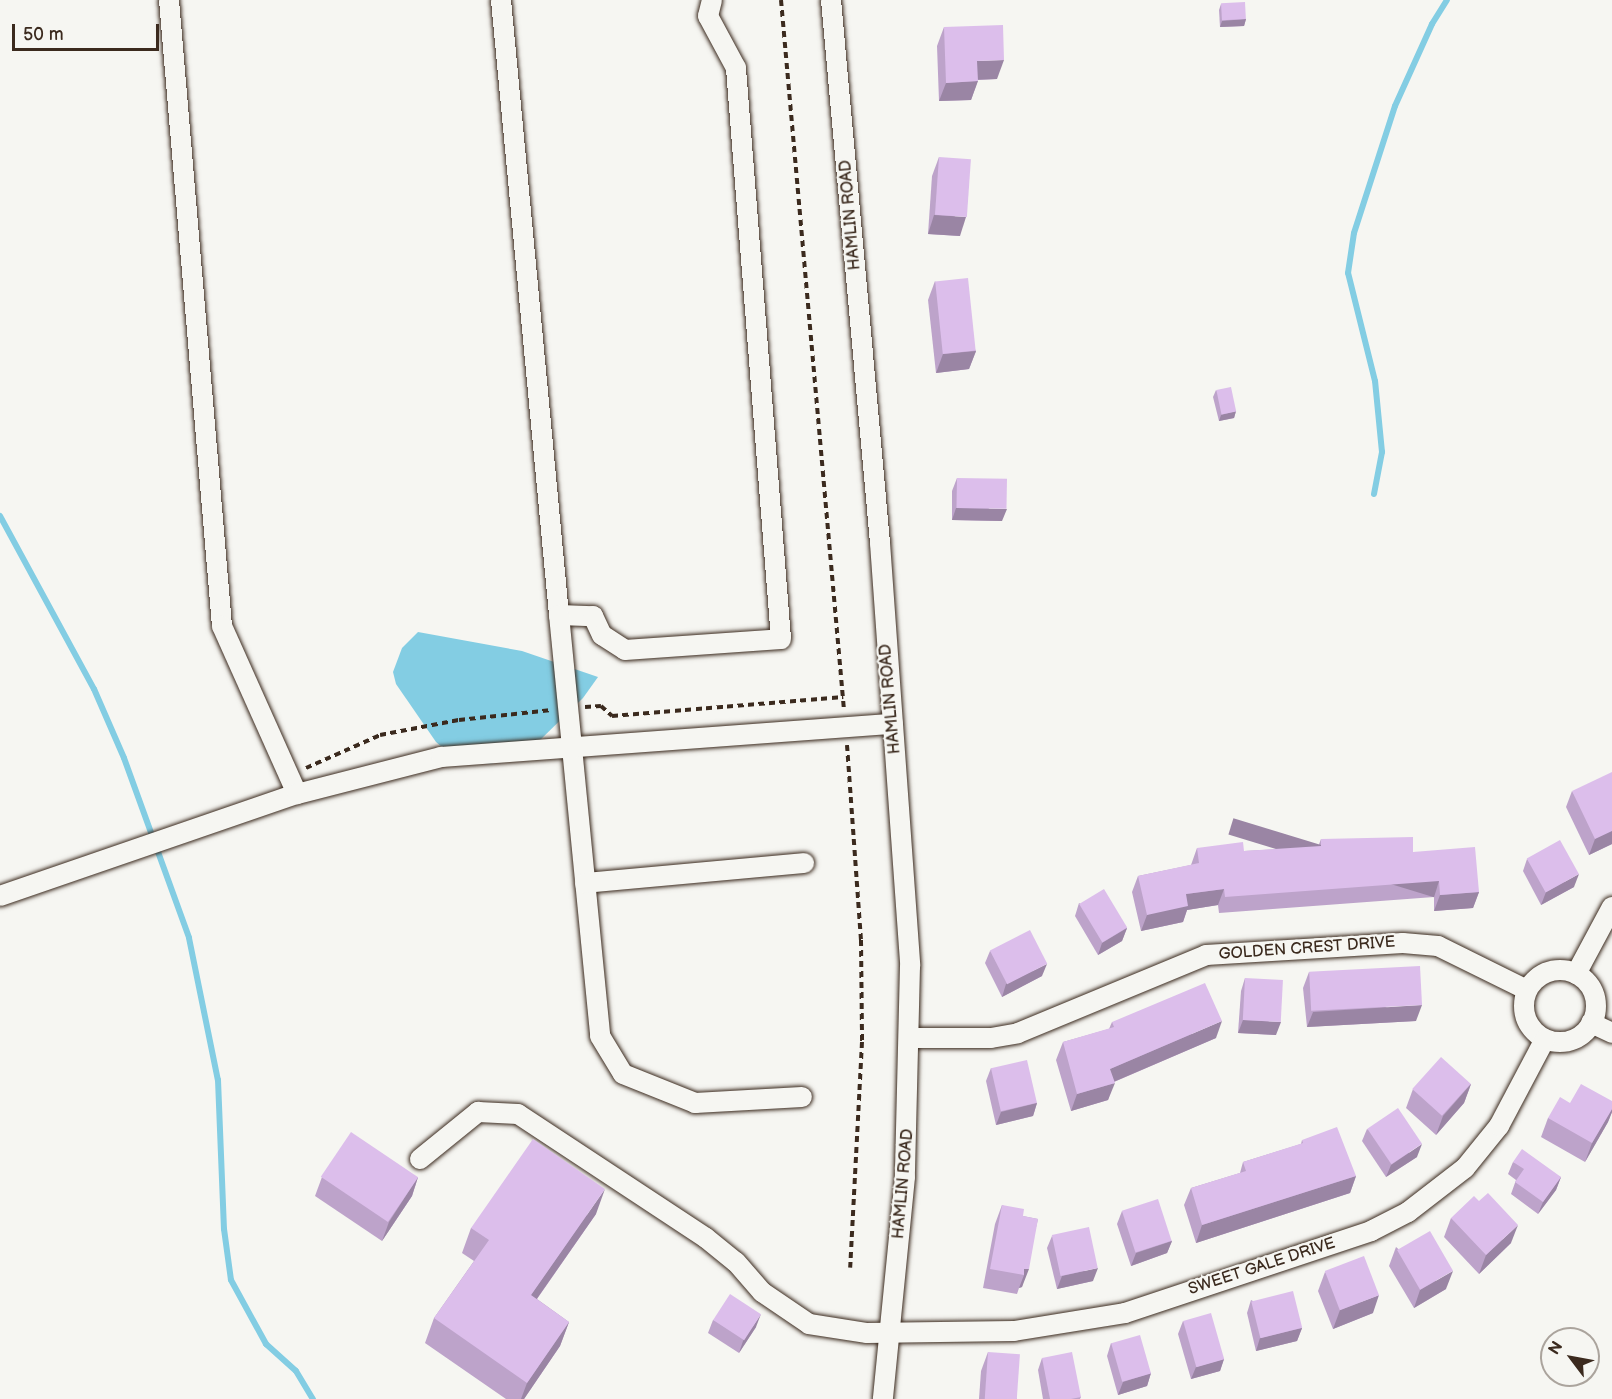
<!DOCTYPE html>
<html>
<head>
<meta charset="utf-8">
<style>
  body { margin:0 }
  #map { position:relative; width:1612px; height:1399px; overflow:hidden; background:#f6f6f2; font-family:"Balsamiq Sans",sans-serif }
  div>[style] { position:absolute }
  .water>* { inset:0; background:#83cde3 }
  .stream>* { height:6px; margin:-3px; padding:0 3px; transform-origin:3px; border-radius:3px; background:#83cde3 }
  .path>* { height:4px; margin-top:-2px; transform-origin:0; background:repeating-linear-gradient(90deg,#3b2a1e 0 6px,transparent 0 10.5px) }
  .roads { filter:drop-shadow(0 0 2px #3b2a1e) drop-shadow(0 0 2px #3b2a1e) }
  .minor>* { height:20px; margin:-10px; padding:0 10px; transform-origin:10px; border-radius:10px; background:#f6f6f2 }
  .minor>.ring { margin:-10px; padding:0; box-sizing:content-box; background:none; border:20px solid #f6f6f2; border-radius:50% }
  .wall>* { inset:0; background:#bda3ca }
  .shaded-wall>* { inset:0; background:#9a85a4; transform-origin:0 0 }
  .building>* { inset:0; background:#dcbeeb; transform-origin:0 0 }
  span { translate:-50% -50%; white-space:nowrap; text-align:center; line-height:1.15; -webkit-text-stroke:4.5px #f6f6f2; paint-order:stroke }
  .street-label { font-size:16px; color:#3b2a1e }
  .north { position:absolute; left:1540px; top:1327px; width:60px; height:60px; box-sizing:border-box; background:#f6f6f2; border:2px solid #aba49d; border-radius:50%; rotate:302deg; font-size:16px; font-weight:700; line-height:24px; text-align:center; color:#3b2a1e }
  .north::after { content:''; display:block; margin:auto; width:21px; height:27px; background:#3b2a1e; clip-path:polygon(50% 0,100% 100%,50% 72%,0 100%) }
  .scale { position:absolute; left:12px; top:24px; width:147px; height:27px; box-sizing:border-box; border:3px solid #3b2a1e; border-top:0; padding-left:8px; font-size:18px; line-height:21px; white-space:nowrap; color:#3b2a1e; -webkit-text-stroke:4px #f6f6f2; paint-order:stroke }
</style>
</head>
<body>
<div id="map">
  <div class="water">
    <div style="clip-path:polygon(418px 632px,522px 651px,598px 677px,583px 698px,536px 744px,491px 764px,469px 763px,455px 758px,436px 742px,396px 684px,393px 672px,402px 648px)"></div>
  </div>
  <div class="stream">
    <div style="left:1374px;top:494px;width:43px;rotate:-79.2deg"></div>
    <div style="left:1382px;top:452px;width:71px;rotate:-95.6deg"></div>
    <div style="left:1375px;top:381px;width:111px;rotate:-104deg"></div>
    <div style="left:1348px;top:273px;width:40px;rotate:-81.5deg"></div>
    <div style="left:1354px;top:233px;width:133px;rotate:-72.1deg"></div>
    <div style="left:1395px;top:106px;width:90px;rotate:-65.7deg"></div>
    <div style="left:1432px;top:24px;width:28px;rotate:-58deg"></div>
    <div style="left:0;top:516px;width:197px;rotate:61.5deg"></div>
    <div style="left:94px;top:689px;width:75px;rotate:66.5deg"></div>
    <div style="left:124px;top:758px;width:191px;rotate:70.1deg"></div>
    <div style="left:189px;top:938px;width:145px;rotate:78.5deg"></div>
    <div style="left:218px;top:1080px;width:149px;rotate:87.7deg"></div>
    <div style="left:224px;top:1229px;width:51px;rotate:82.2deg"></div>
    <div style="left:231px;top:1280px;width:73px;rotate:61.3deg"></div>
    <div style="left:266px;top:1344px;width:40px;rotate:42deg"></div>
    <div style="left:296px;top:1371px;width:33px;rotate:59deg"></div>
  </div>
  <div class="path">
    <div style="left:781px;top:0;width:713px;rotate:84.93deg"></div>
    <div style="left:585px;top:707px;width:16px;rotate:-4deg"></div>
    <div style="left:601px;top:706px;width:15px;rotate:42deg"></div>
    <div style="left:612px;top:716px;width:232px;rotate:-4.7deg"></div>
    <div style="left:847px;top:745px;width:196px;rotate:85.9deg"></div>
    <div style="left:861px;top:940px;width:102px;rotate:89.4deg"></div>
    <div style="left:862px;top:1042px;width:226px;rotate:93deg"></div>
    <div style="left:306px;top:768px;width:81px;rotate:-24deg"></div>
    <div style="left:380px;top:735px;width:80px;rotate:-10.8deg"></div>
    <div style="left:459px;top:720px;width:93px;rotate:-6.2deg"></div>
  </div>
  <div class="roads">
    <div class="minor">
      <div style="left:169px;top:0;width:628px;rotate:85.16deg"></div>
      <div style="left:222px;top:626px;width:184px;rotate:65.9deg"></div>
      <div style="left:501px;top:0;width:618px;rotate:84.61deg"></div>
      <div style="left:559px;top:615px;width:34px;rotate:2deg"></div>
      <div style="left:593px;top:616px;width:21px;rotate:65deg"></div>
      <div style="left:602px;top:635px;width:27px;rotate:33deg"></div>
      <div style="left:625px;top:650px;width:156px;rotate:-4deg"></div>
      <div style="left:781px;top:639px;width:573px;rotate:-94.51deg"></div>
      <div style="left:736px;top:68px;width:59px;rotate:-118.3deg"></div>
      <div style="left:708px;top:16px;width:16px;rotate:-76deg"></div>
      <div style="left:831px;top:0;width:545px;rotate:84.84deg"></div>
      <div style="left:880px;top:543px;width:424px;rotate:85.9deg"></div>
      <div style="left:910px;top:966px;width:211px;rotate:91.4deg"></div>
      <div style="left:905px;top:1177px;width:223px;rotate:95.7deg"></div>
      <div style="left:559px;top:615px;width:423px;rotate:84.4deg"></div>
      <div style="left:600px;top:1036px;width:44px;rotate:58.8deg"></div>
      <div style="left:623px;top:1074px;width:78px;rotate:21.9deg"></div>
      <div style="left:695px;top:1103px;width:107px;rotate:-3.2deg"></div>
      <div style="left:585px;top:883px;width:220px;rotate:-5.2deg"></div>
      <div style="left:0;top:896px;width:314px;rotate:-19deg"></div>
      <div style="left:297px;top:794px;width:149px;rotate:-14.4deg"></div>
      <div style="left:441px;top:757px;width:453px;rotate:-4.2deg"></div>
      <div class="ring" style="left:1524px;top:970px;width:52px;height:52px"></div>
      <div style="left:1576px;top:974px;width:76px;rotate:-61.8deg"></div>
      <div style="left:1591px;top:1023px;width:23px;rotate:25deg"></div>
      <div style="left:912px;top:1038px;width:79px"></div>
      <div style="left:991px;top:1038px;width:27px;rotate:-10deg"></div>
      <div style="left:1018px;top:1033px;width:204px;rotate:-22.5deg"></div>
      <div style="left:1206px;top:955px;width:197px;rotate:-3.5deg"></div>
      <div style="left:1403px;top:943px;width:35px;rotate:5deg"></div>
      <div style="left:1438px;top:946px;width:99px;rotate:26.3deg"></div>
      <div style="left:420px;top:1159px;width:75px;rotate:-39deg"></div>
      <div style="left:478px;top:1112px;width:40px;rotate:2.9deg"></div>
      <div style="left:518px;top:1114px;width:225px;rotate:33.4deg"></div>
      <div style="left:706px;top:1238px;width:38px;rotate:39deg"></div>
      <div style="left:736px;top:1262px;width:40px;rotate:49deg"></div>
      <div style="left:762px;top:1292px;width:57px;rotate:34.2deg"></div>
      <div style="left:809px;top:1324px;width:59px;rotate:8.8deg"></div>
      <div style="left:867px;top:1333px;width:147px;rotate:-0.8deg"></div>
      <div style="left:1014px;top:1331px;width:112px;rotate:-9.2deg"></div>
      <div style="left:1125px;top:1313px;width:259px;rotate:-18.4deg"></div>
      <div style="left:1371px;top:1231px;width:42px;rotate:-27.2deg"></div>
      <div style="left:1408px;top:1212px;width:72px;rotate:-37.7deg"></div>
      <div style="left:1465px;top:1168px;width:54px;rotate:-51deg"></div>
      <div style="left:1499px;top:1126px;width:98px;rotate:-62.1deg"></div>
    </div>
  </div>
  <div class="wall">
    <div style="clip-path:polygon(1221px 4px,1246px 19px,1244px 26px,1220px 27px,1219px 10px)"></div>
    <div style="clip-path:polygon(944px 27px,997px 79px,978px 80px,971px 100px,939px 101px,937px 46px)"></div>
    <div style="clip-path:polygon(939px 157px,960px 236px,928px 234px,932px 176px)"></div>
    <div style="clip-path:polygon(935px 281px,976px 351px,969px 369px,936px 373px,928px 300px)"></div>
    <div style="clip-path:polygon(1216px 390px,1236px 411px,1234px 418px,1219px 421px,1213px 397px)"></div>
    <div style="clip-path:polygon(957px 478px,1002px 521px,952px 520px,952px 491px)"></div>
    <div style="clip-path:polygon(1572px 791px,1612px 844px,1589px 855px,1566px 807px)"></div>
    <div style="clip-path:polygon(1321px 839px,1413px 852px,1479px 892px,1473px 908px,1434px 911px,1434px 897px,1219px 913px,1218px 905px,1187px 910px,1183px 922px,1141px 931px,1132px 892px,1138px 876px,1191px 865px,1197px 848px,1244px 851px,1318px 847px)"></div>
    <div style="clip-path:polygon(1527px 859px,1574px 887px,1541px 905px,1523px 871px)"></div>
    <div style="clip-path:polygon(1079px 903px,1127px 928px,1122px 941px,1098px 955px,1075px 916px)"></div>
    <div style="clip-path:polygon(990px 951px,1042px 976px,1002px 997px,985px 963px)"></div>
    <div style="clip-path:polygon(1309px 972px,1416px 1021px,1307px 1027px,1303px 988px)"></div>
    <div style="clip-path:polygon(1245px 978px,1276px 1035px,1238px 1033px,1241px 991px)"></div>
    <div style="clip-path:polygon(1112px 1022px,1216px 1038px,1114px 1082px,1108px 1100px,1071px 1111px,1056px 1060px,1063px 1042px,1109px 1029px)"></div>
    <div style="clip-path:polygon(991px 1068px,1037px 1103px,1033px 1116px,996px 1125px,986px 1081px)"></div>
    <div style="clip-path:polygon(1471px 1084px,1464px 1103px,1436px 1135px,1406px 1108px,1413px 1089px)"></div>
    <div style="clip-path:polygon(1612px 1101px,1612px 1112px,1608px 1122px,1585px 1162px,1541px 1137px,1548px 1118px)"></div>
    <div style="clip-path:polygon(1367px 1129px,1417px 1157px,1386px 1177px,1362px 1141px)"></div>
    <div style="clip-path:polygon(1302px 1140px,1356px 1176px,1350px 1193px,1196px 1243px,1184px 1205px,1191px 1188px,1240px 1173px,1243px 1162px,1301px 1144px)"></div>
    <div style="clip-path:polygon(1513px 1162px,1561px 1177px,1556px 1190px,1538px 1214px,1511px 1194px,1516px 1180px,1508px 1174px)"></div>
    <div style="clip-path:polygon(322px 1177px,418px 1177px,412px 1196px,382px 1241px,315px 1196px)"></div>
    <div style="clip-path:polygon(1002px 1205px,1023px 1216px,1038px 1219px,1022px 1287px,1019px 1288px,1017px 1294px,983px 1288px,995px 1224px)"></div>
    <div style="clip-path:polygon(1122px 1211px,1172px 1241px,1167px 1253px,1131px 1266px,1117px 1224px)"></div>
    <div style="clip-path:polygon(596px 1214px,537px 1299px,569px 1322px,560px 1346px,524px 1399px,506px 1399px,425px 1343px,434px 1318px,474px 1261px,462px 1253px,471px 1228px)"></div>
    <div style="clip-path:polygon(1451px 1218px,1511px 1243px,1479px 1274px,1444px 1237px)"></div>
    <div style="clip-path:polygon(1052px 1236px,1093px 1281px,1057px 1289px,1047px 1248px)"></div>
    <div style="clip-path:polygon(1396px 1247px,1446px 1289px,1414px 1308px,1389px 1266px)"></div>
    <div style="clip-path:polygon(1325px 1272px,1373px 1313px,1333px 1329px,1318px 1291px)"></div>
    <div style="clip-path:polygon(1251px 1300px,1302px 1328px,1297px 1341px,1256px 1351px,1247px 1313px)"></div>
    <div style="clip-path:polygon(713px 1320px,756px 1327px,739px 1353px,708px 1333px)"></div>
    <div style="clip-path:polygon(1183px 1321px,1224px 1359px,1220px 1371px,1191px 1379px,1178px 1334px)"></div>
    <div style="clip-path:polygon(1111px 1343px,1151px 1373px,1147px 1386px,1118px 1395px,1107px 1356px)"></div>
    <div style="clip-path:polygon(988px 1352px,1017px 1399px,979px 1399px,981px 1371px)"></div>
    <div style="clip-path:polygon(1042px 1358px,1081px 1397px,1080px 1399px,1043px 1399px,1038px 1370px)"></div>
  </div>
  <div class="shaded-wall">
    <div style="clip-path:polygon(1246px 19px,1244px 26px,1220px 27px,1222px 21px)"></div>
    <div style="clip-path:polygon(1004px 60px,997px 79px,970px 80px,977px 61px)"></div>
    <div style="clip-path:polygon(978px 81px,971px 100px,939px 101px,946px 83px)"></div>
    <div style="clip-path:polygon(934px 215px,966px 217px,960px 236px,928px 234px)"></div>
    <div style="clip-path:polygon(976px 351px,969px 369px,936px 373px,943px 354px)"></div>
    <div style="clip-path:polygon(1236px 411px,1234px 418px,1219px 421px,1221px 415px)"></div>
    <div style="clip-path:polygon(956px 508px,1007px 509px,1002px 521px,952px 520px)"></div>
    <div style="clip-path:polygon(1612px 820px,1612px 844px,1589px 855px,1595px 839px)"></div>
    <div style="clip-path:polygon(1579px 874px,1574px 887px,1541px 905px,1546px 892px)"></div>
    <div style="left:1439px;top:881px;width:17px;height:215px;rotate:107deg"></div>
    <div style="clip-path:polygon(1224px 889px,1218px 905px,1187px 910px,1183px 922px,1141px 931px,1147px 915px,1186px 894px)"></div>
    <div style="clip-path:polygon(1479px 892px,1473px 908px,1434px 911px,1440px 895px)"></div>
    <div style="clip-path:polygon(1127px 928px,1122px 941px,1098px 955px,1102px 943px)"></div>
    <div style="clip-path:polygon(1047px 964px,1042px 976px,1002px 997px,1006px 984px)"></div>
    <div style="clip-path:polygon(1422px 1005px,1416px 1021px,1307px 1027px,1313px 1012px)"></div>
    <div style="clip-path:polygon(1243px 1020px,1281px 1022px,1276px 1035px,1238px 1033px)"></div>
    <div style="clip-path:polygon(1222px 1021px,1216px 1038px,1104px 1086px,1110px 1069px)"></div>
    <div style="clip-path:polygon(1115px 1083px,1108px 1100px,1071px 1111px,1077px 1094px)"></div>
    <div style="clip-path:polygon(1471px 1084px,1464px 1103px,1436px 1135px,1443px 1116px)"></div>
    <div style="clip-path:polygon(1037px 1103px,1033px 1116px,996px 1125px,1001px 1112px)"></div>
    <div style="clip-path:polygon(1612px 1109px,1612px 1112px,1608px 1122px,1585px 1162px,1592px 1143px)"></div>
    <div style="clip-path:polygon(1422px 1144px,1417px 1157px,1386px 1177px,1391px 1165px)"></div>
    <div style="clip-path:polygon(1356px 1176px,1350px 1193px,1196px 1243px,1202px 1225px)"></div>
    <div style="clip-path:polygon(418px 1177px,412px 1196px,382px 1241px,389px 1222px)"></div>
    <div style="clip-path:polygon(1561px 1177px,1556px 1190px,1538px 1214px,1543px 1202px)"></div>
    <div style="clip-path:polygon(605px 1189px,596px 1214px,522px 1320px,531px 1295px)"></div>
    <div style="clip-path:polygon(1518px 1225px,1511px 1243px,1479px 1274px,1486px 1255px)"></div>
    <div style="clip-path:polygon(1172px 1241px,1167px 1253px,1131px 1266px,1136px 1253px)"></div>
    <div style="clip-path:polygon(1098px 1268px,1093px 1281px,1057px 1289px,1062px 1276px)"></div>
    <div style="clip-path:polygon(1024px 1269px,1029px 1269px,1022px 1287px,1019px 1288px,1024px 1275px)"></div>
    <div style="clip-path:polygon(1453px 1271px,1446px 1289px,1414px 1308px,1420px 1290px)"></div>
    <div style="clip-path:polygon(1379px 1295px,1373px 1313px,1333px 1329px,1340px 1310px)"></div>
    <div style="clip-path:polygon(761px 1314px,756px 1327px,739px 1353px,743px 1341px)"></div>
    <div style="clip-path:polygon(569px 1322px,560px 1346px,524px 1399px,521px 1399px,527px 1383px)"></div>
    <div style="clip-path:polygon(1302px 1328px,1297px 1341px,1256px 1351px,1260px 1338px)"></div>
    <div style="clip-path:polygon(1224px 1359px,1220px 1371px,1191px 1379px,1196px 1367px)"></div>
    <div style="clip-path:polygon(1151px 1373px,1147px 1386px,1118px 1395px,1123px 1382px)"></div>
  </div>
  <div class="building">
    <div style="left:1245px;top:2px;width:17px;height:24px;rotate:87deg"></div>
    <div style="clip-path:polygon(1003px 25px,1004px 60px,977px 61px,978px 81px,946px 83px,944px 27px)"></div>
    <div style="left:939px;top:157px;width:32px;height:58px;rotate:4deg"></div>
    <div style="left:968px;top:278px;width:73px;height:33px;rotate:84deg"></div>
    <div style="left:1231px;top:387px;width:25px;height:15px;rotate:78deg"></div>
    <div style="left:957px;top:478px;width:50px;height:30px;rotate:1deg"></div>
    <div style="clip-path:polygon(1612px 772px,1612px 831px,1595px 839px,1572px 791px)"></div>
    <div style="clip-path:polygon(1413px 837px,1413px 852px,1475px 847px,1479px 892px,1440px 895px,1439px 881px,1225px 897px,1224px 889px,1186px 894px,1188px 906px,1147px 915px,1138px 876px,1199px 863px,1197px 848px,1243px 842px,1244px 851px,1321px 846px,1321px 839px)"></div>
    <div style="left:1560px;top:840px;width:39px;height:38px;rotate:61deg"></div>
    <div style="left:1104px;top:889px;width:45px;height:29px;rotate:59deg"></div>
    <div style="left:1030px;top:930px;width:38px;height:45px;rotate:63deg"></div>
    <div style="left:1420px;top:966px;width:39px;height:111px;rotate:87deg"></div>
    <div style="left:1245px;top:978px;width:38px;height:42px;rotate:3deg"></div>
    <div style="clip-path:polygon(1205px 983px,1222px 1021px,1110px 1069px,1115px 1083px,1077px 1094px,1063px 1042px,1114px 1027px,1112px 1022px)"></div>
    <div style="left:1441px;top:1057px;width:40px;height:43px;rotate:42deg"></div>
    <div style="left:1027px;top:1060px;width:44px;height:37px;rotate:77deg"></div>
    <div style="clip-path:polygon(1581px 1084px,1612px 1101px,1612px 1109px,1592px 1143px,1548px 1118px,1560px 1097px,1570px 1103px)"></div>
    <div style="left:1398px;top:1108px;width:43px;height:37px;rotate:56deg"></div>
    <div style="clip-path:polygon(1337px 1127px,1356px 1176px,1202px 1225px,1191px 1188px,1246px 1171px,1243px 1162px,1303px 1143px,1302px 1140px)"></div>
    <div style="left:351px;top:1132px;width:81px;height:54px;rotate:34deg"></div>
    <div style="clip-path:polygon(533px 1139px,605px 1189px,531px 1295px,569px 1322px,527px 1383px,434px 1318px,489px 1240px,471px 1228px)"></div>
    <div style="clip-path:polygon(1522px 1149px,1561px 1177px,1543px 1202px,1515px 1182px,1524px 1169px,1513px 1162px)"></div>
    <div style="clip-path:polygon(1488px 1193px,1518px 1225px,1486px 1255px,1451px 1218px,1474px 1196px,1479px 1201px)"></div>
    <div style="left:1158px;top:1199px;width:44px;height:38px;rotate:72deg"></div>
    <div style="clip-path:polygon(1002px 1205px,1024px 1209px,1023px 1216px,1038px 1219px,1029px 1269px,1024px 1269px,1024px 1275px,990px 1269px)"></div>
    <div style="left:1089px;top:1227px;width:42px;height:38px;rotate:78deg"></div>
    <div style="left:1430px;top:1231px;width:46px;height:38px;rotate:60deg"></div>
    <div style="left:1364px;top:1256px;width:42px;height:42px;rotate:69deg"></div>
    <div style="left:1293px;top:1291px;width:38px;height:43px;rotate:76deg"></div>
    <div style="left:730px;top:1294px;width:37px;height:31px;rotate:33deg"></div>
    <div style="left:1211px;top:1313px;width:48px;height:29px;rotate:74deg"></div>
    <div style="left:1140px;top:1335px;width:40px;height:30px;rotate:74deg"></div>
    <div style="left:988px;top:1352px;width:32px;height:47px;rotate:4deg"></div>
    <div style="clip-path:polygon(1072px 1352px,1081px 1397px,1071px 1399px,1050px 1399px,1042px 1358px)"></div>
  </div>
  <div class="street-label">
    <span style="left:851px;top:215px;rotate:-95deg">HAMLIN ROAD</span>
    <span style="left:891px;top:699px;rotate:-95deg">HAMLIN ROAD</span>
    <span style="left:1307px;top:949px;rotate:-4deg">GOLDEN CREST DRIVE</span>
    <span style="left:904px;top:1184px;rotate:-85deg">HAMLIN ROAD</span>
    <span style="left:1262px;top:1267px;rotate:-18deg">SWEET GALE DRIVE</span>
  </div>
  <div class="north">N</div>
  <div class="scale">50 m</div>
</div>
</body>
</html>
